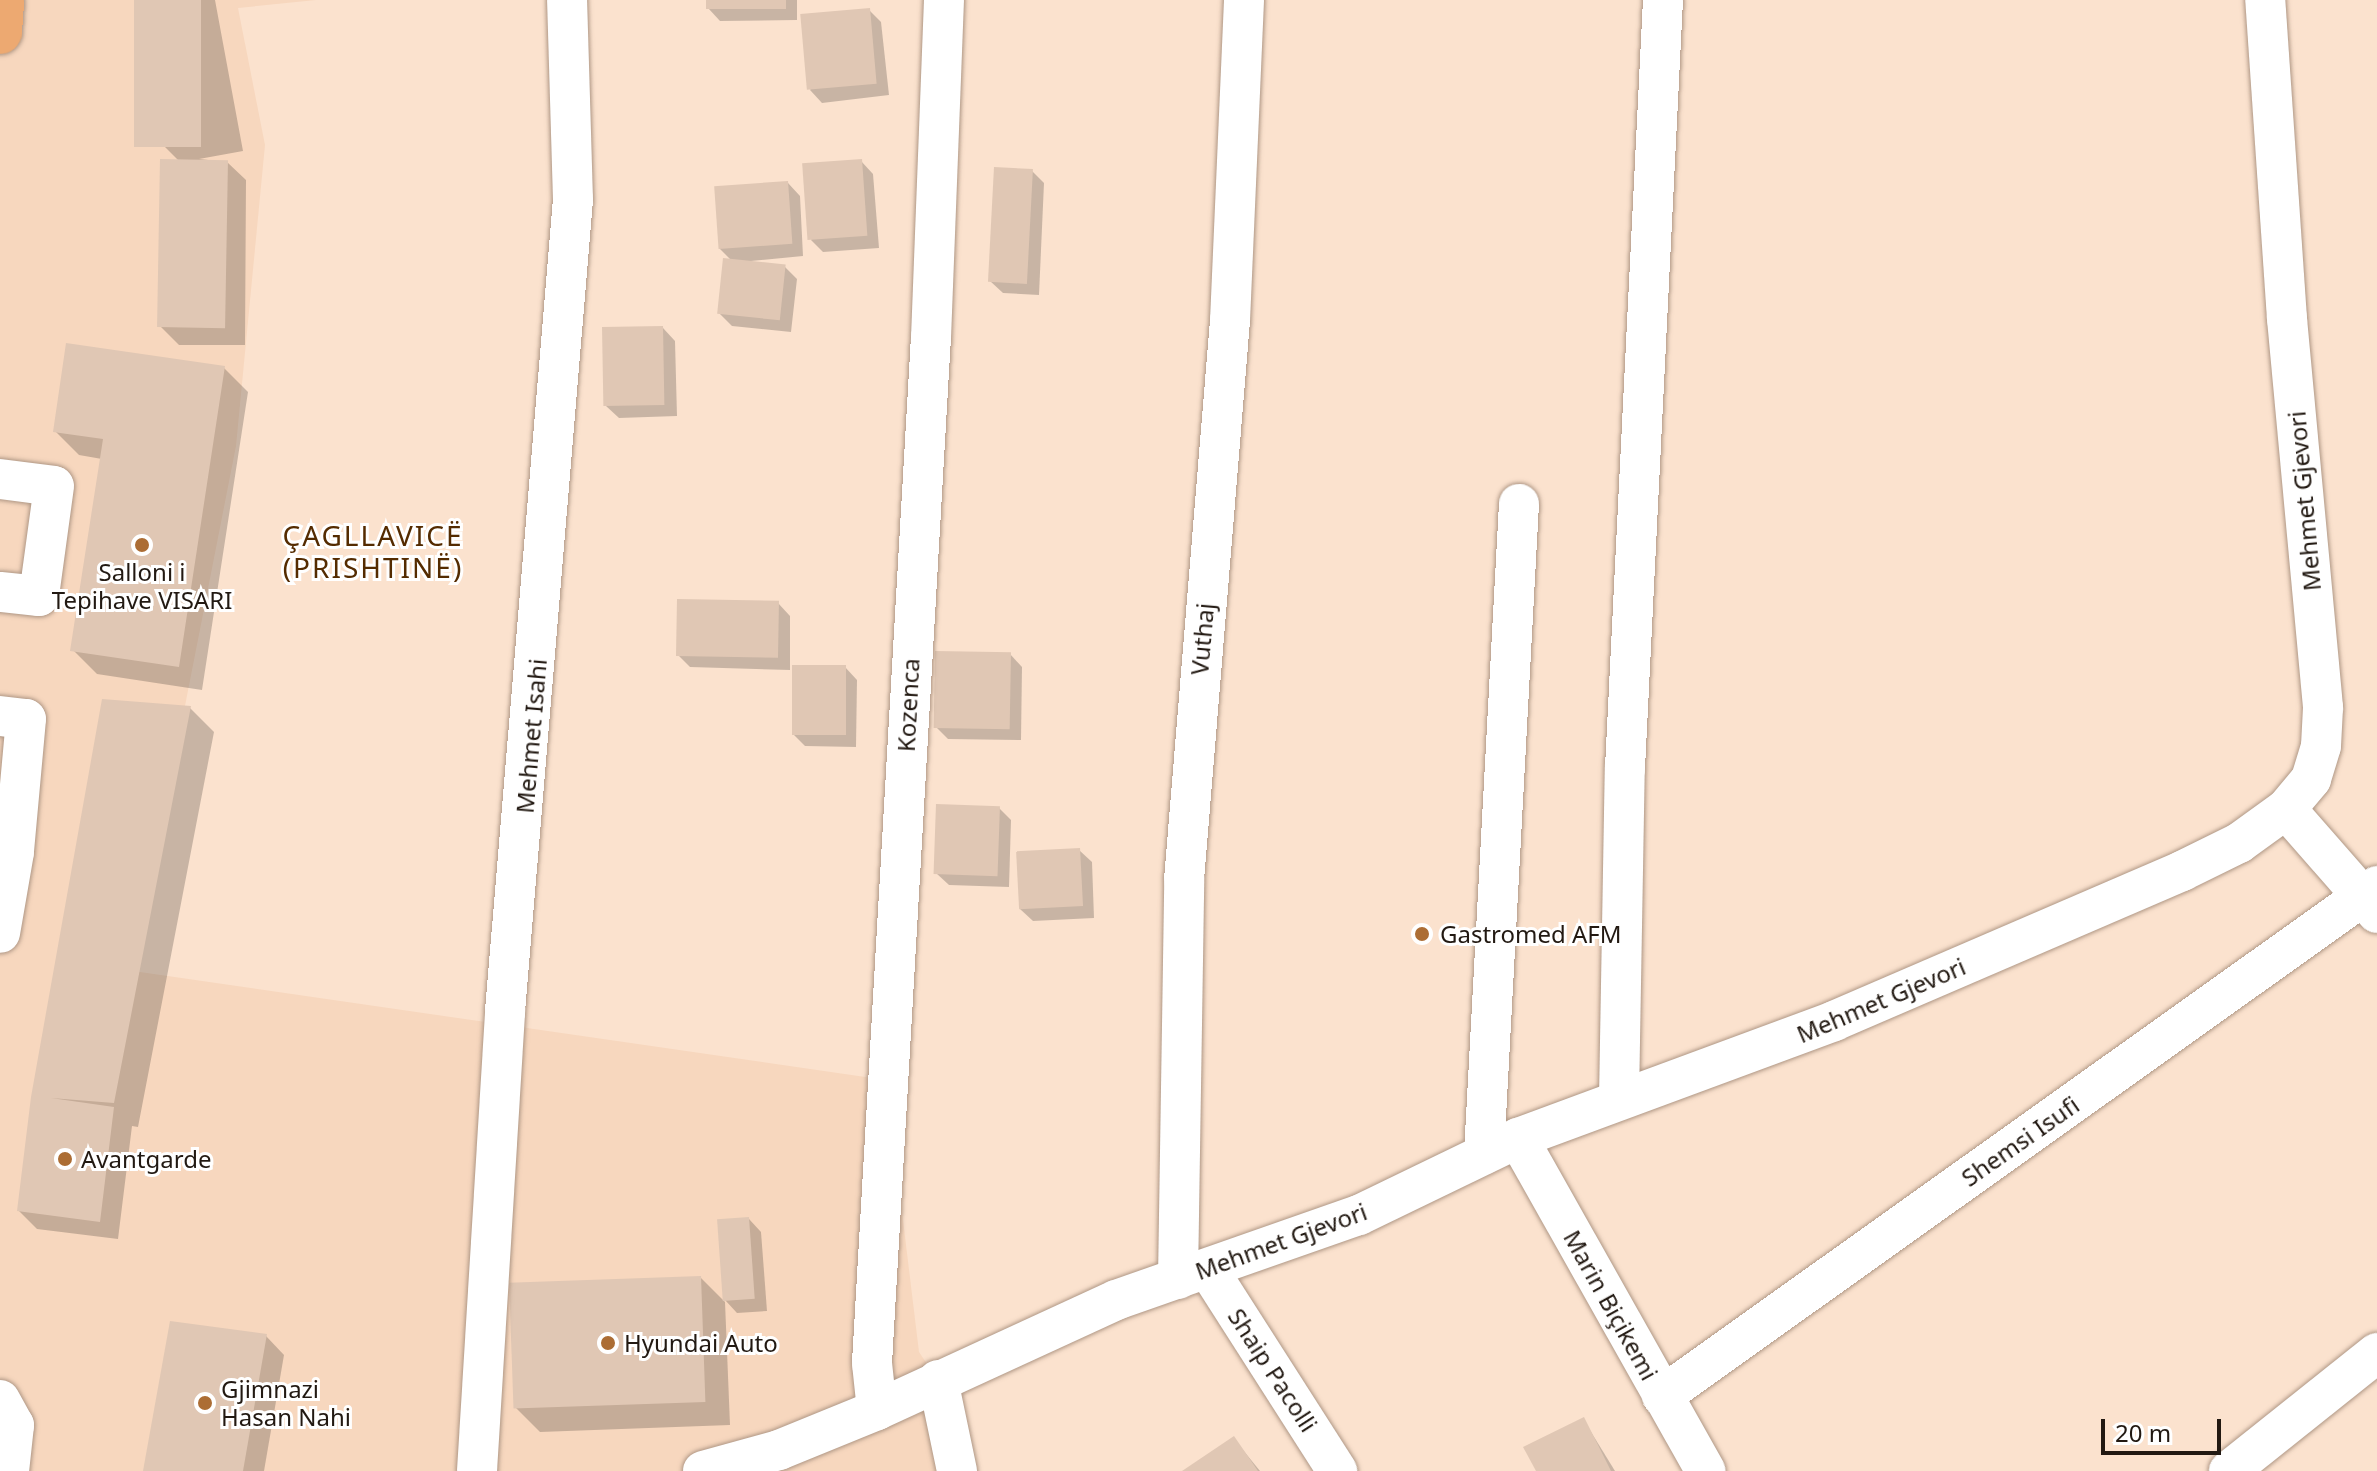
<!DOCTYPE html>
<html>
<head>
<meta charset="utf-8">
<style>
  body { margin:0 }
  #map { position:relative; width:2377px; height:1471px; overflow:hidden; background:#fbe2ce; font-family:"Noto Sans",sans-serif }
  div>[style] { position:absolute }
  .built>* { inset:0; background:#f7d7be }
  .shadow>* { inset:0; background:#0003 }
  .building>* { inset:0; background:#e0c7b4; transform-origin:0 0 }
  .roads { filter:drop-shadow(0 0 2px #af9785) drop-shadow(0 0 2px #af9785) }
  .minor>* { height:40px; margin:-20px; padding:0 20px; transform-origin:20px; border-radius:20px; background:#fff }
  .highway>* { height:44px; margin:-22px; padding:0 22px; transform-origin:22px; border-radius:22px; background:#eda971 }
  .dots>* { width:22px; height:22px; translate:-50% -50%; box-sizing:border-box; border:4px solid #fff; border-radius:50% }
  span { translate:-50% -50%; white-space:nowrap; text-align:center; line-height:1.15; -webkit-text-stroke:6px #fff; paint-order:stroke }
  .street-label { font-size:24px; color:#221912 }
  .poi-label { font-size:24px; color:#221912 }
  .left { translate:0 -50%; text-align:left }
  .quarter-label { font-size:28px; color:#542b00; letter-spacing:2px }
  .scale { position:absolute; left:2101px; top:1419px; width:120px; height:36px; box-sizing:border-box; border:4px solid #221912; border-top:0; padding-left:10px; font-size:24px; line-height:28px; white-space:nowrap; color:#221912; -webkit-text-stroke:6px #fff; paint-order:stroke }
</style>
</head>
<body>
<div id="map">
  <div class="built">
    <div style="clip-path:polygon(0 0,316px 0,238px 8px,265px 145px,236px 446px,133px 971px,886px 1080px,919px 1352px,938px 1380px,956px 1471px,0 1471px)"></div>
  </div>
  <div class="shadow">
    <div style="clip-path:polygon(136px 0,215px 0,243px 151px,199px 159px,227px 162px,246px 180px,245px 345px,179px 345px,160px 326px,179px 161px,162px 144px)"></div>
    <div style="clip-path:polygon(708px 0,797px 0,797px 20px,720px 21px,708px 8px)"></div>
    <div style="clip-path:polygon(869px 10px,881px 22px,889px 95px,822px 103px,810px 90px)"></div>
    <div style="clip-path:polygon(861px 161px,873px 174px,879px 248px,823px 252px,811px 240px)"></div>
    <div style="clip-path:polygon(1032px 171px,1044px 183px,1039px 295px,1003px 293px,990px 281px)"></div>
    <div style="clip-path:polygon(788px 183px,800px 196px,803px 256px,740px 262px,785px 267px,797px 279px,791px 332px,732px 326px,719px 313px,732px 261px,719px 248px)"></div>
    <div style="clip-path:polygon(663px 328px,675px 341px,677px 416px,619px 418px,606px 406px)"></div>
    <div style="clip-path:polygon(224px 368px,248px 392px,202px 690px,97px 674px,73px 650px,102px 459px,79px 455px,55px 431px)"></div>
    <div style="clip-path:polygon(778px 603px,790px 616px,790px 670px,690px 667px,678px 655px)"></div>
    <div style="clip-path:polygon(1010px 654px,1022px 667px,1021px 740px,948px 739px,936px 727px)"></div>
    <div style="clip-path:polygon(845px 667px,857px 680px,856px 747px,805px 746px,793px 734px)"></div>
    <div style="clip-path:polygon(190px 708px,214px 732px,138px 1127px,132px 1126px,118px 1239px,37px 1229px,19px 1211px,33px 1097px)"></div>
    <div style="clip-path:polygon(999px 808px,1011px 820px,1009px 887px,949px 885px,936px 873px)"></div>
    <div style="clip-path:polygon(1079px 850px,1092px 862px,1094px 918px,1033px 921px,1020px 909px)"></div>
    <div style="clip-path:polygon(749px 1219px,761px 1232px,767px 1311px,737px 1313px,725px 1300px)"></div>
    <div style="clip-path:polygon(701px 1278px,725px 1302px,730px 1425px,540px 1432px,516px 1408px)"></div>
    <div style="clip-path:polygon(266px 1336px,284px 1355px,264px 1471px,145px 1471px)"></div>
    <div style="clip-path:polygon(1583px 1419px,1615px 1471px,1538px 1471px)"></div>
    <div style="clip-path:polygon(1234px 1439px,1260px 1471px,1186px 1471px)"></div>
  </div>
  <div class="building">
    <div style="left:134px;top:0;width:67px;height:147px"></div>
    <div style="left:706px;top:0;width:80px;height:9px"></div>
    <div style="left:870px;top:8px;width:76px;height:70px;rotate:85deg"></div>
    <div style="left:160px;top:159px;width:68px;height:168px;rotate:1deg"></div>
    <div style="left:862px;top:159px;width:77px;height:60px;rotate:86deg"></div>
    <div style="left:994px;top:167px;width:39px;height:115px;rotate:3deg"></div>
    <div style="left:788px;top:181px;width:63px;height:74px;rotate:86deg"></div>
    <div style="left:723px;top:258px;width:63px;height:56px;rotate:6deg"></div>
    <div style="left:663px;top:326px;width:79px;height:61px;rotate:89deg"></div>
    <div style="clip-path:polygon(66px 343px,225px 366px,179px 667px,70px 651px,103px 439px,53px 432px)"></div>
    <div style="left:677px;top:599px;width:102px;height:57px;rotate:1deg"></div>
    <div style="left:935px;top:651px;width:76px;height:77px;rotate:1deg"></div>
    <div style="left:792px;top:665px;width:54px;height:70px"></div>
    <div style="clip-path:polygon(102px 699px,191px 706px,114px 1103px,51px 1098px,114px 1107px,100px 1222px,17px 1211px,31px 1097px)"></div>
    <div style="left:936px;top:804px;width:64px;height:70px;rotate:2deg"></div>
    <div style="left:1080px;top:848px;width:58px;height:64px;rotate:87deg"></div>
    <div style="left:749px;top:1217px;width:82px;height:32px;rotate:86deg"></div>
    <div style="left:701px;top:1276px;width:126px;height:192px;rotate:88deg"></div>
    <div style="clip-path:polygon(170px 1321px,267px 1334px,243px 1471px,143px 1471px)"></div>
    <div style="clip-path:polygon(1584px 1417px,1611px 1471px,1536px 1471px,1523px 1447px)"></div>
    <div style="clip-path:polygon(1234px 1436px,1258px 1471px,1182px 1471px)"></div>
  </div>
  <div class="roads">
    <div class="minor">
      <div style="left:0;top:479px;width:54px;rotate:7.4deg"></div>
      <div style="left:54px;top:486px;width:111px;rotate:97.8deg"></div>
      <div style="left:39px;top:596px;width:39px;rotate:-174deg"></div>
      <div style="left:0;top:716px;width:26px;rotate:7deg"></div>
      <div style="left:26px;top:719px;width:134px;rotate:95.2deg"></div>
      <div style="left:14px;top:852px;width:82px;rotate:99.8deg"></div>
      <div style="left:2286px;top:809px;width:138px;rotate:48.8deg"></div>
      <div style="left:1619px;top:1099px;width:331px;rotate:-89deg"></div>
      <div style="left:1625px;top:768px;width:769px;rotate:-87.17deg"></div>
      <div style="left:1518px;top:1138px;width:382px;rotate:60.6deg"></div>
      <div style="left:1484px;top:1154px;width:651px;rotate:-86.92deg"></div>
      <div style="left:1208px;top:1269px;width:240px;rotate:57.4deg"></div>
      <div style="left:1178px;top:1279px;width:399px;rotate:-89.1deg"></div>
      <div style="left:1184px;top:880px;width:561px;rotate:-85.3deg"></div>
      <div style="left:1230px;top:321px;width:321px;rotate:-87.5deg"></div>
      <div style="left:938px;top:1380px;width:93px;rotate:78.2deg"></div>
      <div style="left:1662px;top:1396px;width:878px;rotate:-35.5deg"></div>
      <div style="left:0;top:1400px;width:29px;rotate:61deg"></div>
      <div style="left:14px;top:1425px;width:46px;rotate:96.2deg"></div>
      <div style="left:877px;top:1410px;width:47px;rotate:-96.1deg"></div>
      <div style="left:872px;top:1363px;width:1027px;rotate:-86.71deg"></div>
      <div style="left:931px;top:338px;width:338px;rotate:-87.8deg"></div>
      <div style="left:477px;top:1471px;width:461px;rotate:-86.5deg"></div>
      <div style="left:505px;top:1011px;width:814px;rotate:-85.21deg"></div>
      <div style="left:573px;top:200px;width:200px;rotate:-91.7deg"></div>
      <div style="left:703px;top:1471px;width:79px;rotate:-15.4deg"></div>
      <div style="left:779px;top:1450px;width:106px;rotate:-22.2deg"></div>
      <div style="left:877px;top:1410px;width:263px;rotate:-24.7deg"></div>
      <div style="left:1116px;top:1300px;width:257px;rotate:-19.3deg"></div>
      <div style="left:1359px;top:1215px;width:177px;rotate:-25.8deg"></div>
      <div style="left:1518px;top:1138px;width:337px;rotate:-20.3deg"></div>
      <div style="left:1834px;top:1021px;width:379px;rotate:-23.3deg"></div>
      <div style="left:2182px;top:871px;width:64px;rotate:-26.2deg"></div>
      <div style="left:2239px;top:843px;width:58px;rotate:-35.9deg"></div>
      <div style="left:2286px;top:809px;width:39px;rotate:-50deg"></div>
      <div style="left:2311px;top:779px;width:34px;rotate:-73deg"></div>
      <div style="left:2321px;top:746px;width:39px;rotate:-87deg"></div>
      <div style="left:2323px;top:707px;width:390px;rotate:-95.3deg"></div>
      <div style="left:2287px;top:319px;width:320px;rotate:-93.9deg"></div>
      <div style="left:2229px;top:1471px;width:189px;rotate:-38.6deg"></div>
    </div>
    <div class="highway">
      <div style="left:0;top:32px;width:32px;rotate:-86deg"></div>
    </div>
  </div>
  <div class="dots">
    <div style="left:142px;top:545px;background:#ac6d34"></div>
    <div style="left:1422px;top:934px;background:#ac6d34"></div>
    <div style="left:65px;top:1159px;background:#ac6d34"></div>
    <div style="left:608px;top:1343px;background:#ac6d34"></div>
    <div style="left:205px;top:1403px;background:#ac6d34"></div>
  </div>
  <div class="street-label">
    <span style="left:2304px;top:501px;rotate:-95deg">Mehmet Gjevori</span>
    <span style="left:1202px;top:639px;rotate:-85deg">Vuthaj</span>
    <span style="left:908px;top:705px;rotate:-87deg">Kozenca</span>
    <span style="left:531px;top:736px;rotate:-85deg">Mehmet Isahi</span>
    <span style="left:1881px;top:1000px;rotate:-23deg">Mehmet Gjevori</span>
    <span style="left:2020px;top:1141px;rotate:-35deg">Shemsi Isufi</span>
    <span style="left:1281px;top:1241px;rotate:-20deg">Mehmet Gjevori</span>
    <span style="left:1611px;top:1305px;rotate:61deg">Marin Biçikemi</span>
    <span style="left:1273px;top:1370px;rotate:57deg">Shaip Pacolli</span>
  </div>
  <div class="poi-label">
    <span style="left:142px;top:586px">Salloni i<br>Tepihave VISARI</span>
    <span class="left" style="left:1440px;top:934px">Gastromed AFM</span>
    <span class="left" style="left:81px;top:1159px">Avantgarde</span>
    <span class="left" style="left:624px;top:1343px">Hyundai Auto</span>
    <span class="left" style="left:221px;top:1403px">Gjimnazi<br>Hasan Nahi</span>
  </div>
  <div class="quarter-label">
    <span style="left:373px;top:551px">ÇAGLLAVICË<br>(PRISHTINË)</span>
  </div>
  <div class="scale">20 m</div>
</div>
</body>
</html>
